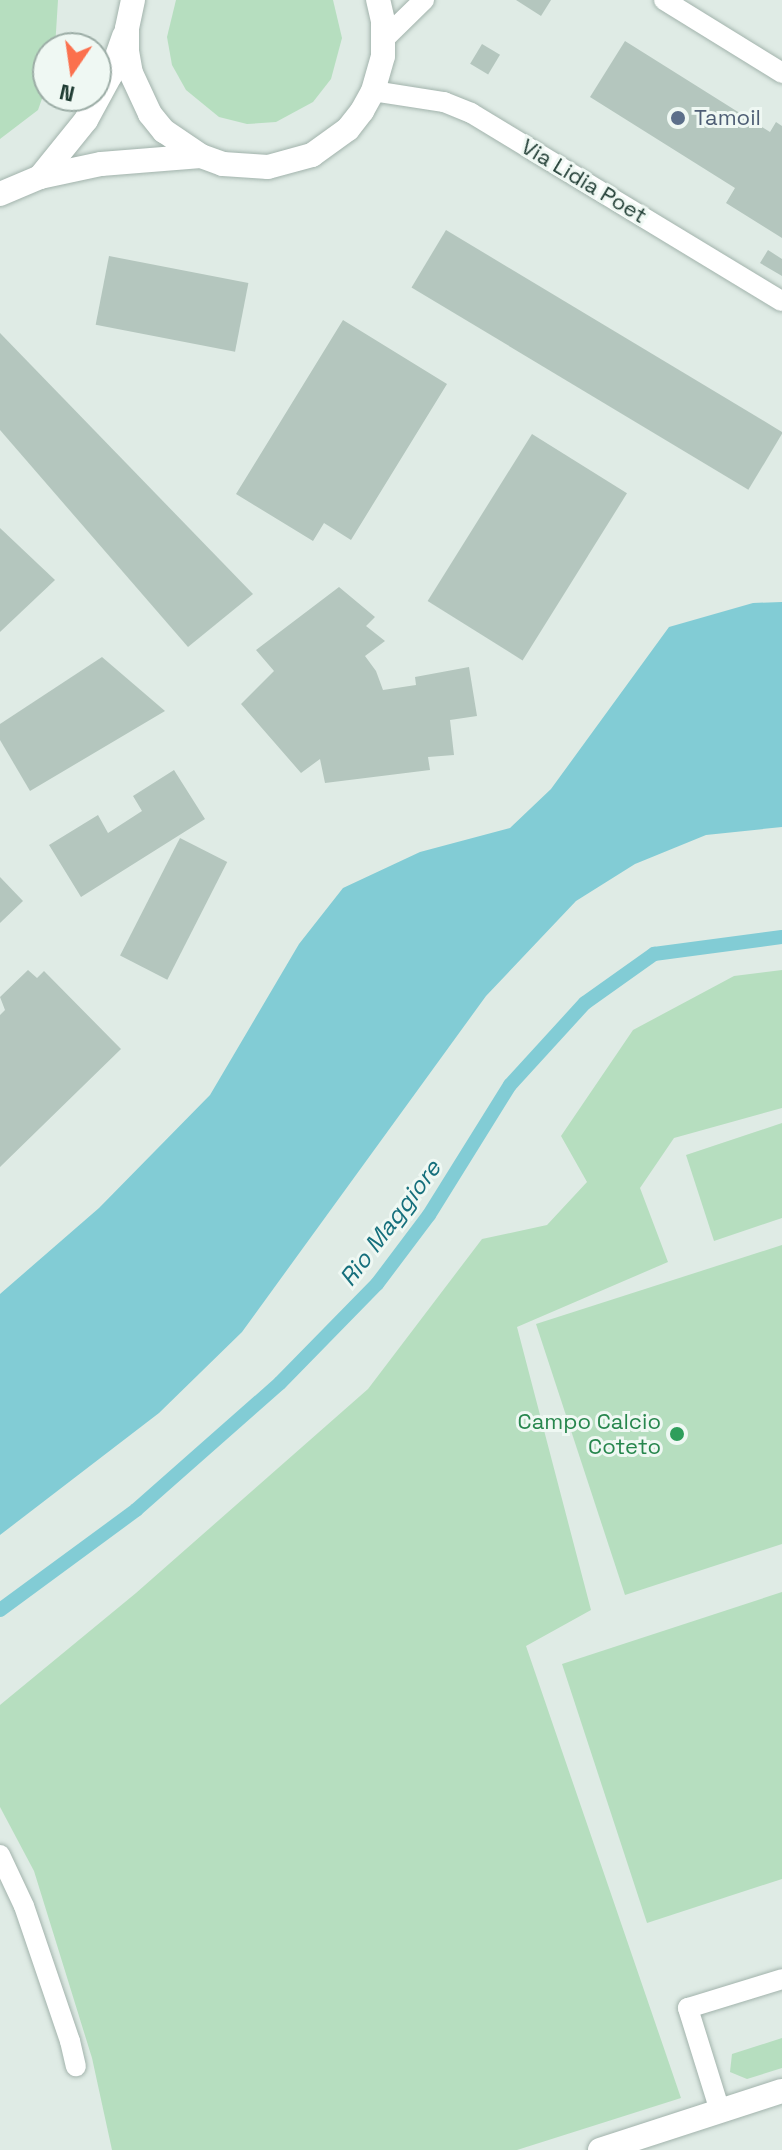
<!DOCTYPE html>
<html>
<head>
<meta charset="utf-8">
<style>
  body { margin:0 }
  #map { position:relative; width:782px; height:2150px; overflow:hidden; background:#dfebe5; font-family:"Space Grotesk",sans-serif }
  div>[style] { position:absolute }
  .green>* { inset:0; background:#b6debf }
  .water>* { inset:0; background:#82ccd5 }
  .stream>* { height:14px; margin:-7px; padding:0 7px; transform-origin:7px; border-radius:7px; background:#82ccd5 }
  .building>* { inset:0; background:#b4c6be; transform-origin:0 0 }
  .roads { filter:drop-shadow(0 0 2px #a2b3ac) drop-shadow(0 0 2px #a2b3ac) }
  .service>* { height:20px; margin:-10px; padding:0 10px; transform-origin:10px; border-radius:10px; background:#fff }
  .minor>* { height:24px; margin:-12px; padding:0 12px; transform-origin:12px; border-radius:12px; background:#fff }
  .tertiary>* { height:24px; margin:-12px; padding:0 12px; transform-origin:12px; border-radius:12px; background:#fff }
  .dots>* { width:22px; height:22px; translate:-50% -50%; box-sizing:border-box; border:4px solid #eff8f3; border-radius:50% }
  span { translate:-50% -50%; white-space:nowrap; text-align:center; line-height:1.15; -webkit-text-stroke:6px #eff8f3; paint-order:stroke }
  .service-label { font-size:22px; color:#4e5e75 }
  .left { translate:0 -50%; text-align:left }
  .street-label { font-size:22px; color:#1f3c33 }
  .leisure-label { font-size:22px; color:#27864d }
  .right { translate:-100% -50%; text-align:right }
  .water-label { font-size:24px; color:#156f7c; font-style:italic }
  .north { position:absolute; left:32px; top:32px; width:80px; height:80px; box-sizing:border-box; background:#eff8f3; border:2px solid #9cada6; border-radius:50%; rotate:193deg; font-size:22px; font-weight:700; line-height:32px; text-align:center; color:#1f3c33 }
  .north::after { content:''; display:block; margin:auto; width:28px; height:36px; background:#fb704d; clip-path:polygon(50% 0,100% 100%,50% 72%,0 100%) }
</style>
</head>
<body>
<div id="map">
  <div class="green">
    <div style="clip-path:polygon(0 0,58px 0,55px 48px,48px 48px,48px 82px,38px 110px,0 139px)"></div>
    <div style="clip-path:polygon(176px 0,333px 0,342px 38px,331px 79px,313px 102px,276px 122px,247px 124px,219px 117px,186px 90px,172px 65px,167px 37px)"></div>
    <div style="clip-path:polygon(782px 970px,782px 1108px,674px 1138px,640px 1188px,668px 1262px,517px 1327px,591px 1610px,526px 1646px,681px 2098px,517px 2150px,112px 2150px,92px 2058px,34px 1871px,0 1807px,0 1705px,136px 1593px,368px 1389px,482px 1239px,547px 1225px,587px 1182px,561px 1136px,633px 1030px,734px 976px)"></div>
    <div style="clip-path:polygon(782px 1123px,782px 1218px,714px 1241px,686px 1155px)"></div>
    <div style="clip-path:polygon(782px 1245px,782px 1544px,625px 1595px,536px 1324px)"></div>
    <div style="clip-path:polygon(782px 1592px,782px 1879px,647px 1923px,562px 1664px)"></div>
    <div style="clip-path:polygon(782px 2038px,782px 2068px,747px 2079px,730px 2072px,732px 2054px)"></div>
  </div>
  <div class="water">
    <div style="clip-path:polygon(782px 602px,782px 827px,706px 835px,635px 864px,576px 901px,486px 996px,242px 1332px,159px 1413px,0 1535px,0 1294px,99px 1208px,210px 1095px,299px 944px,343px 888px,420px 852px,510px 828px,551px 789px,669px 627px,753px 603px)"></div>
  </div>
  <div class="stream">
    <div style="left:0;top:1610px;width:169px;rotate:-36.3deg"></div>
    <div style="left:136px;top:1510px;width:192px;rotate:-41.4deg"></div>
    <div style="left:280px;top:1383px;width:139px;rotate:-45.6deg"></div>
    <div style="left:377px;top:1284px;width:86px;rotate:-53deg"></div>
    <div style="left:429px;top:1215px;width:153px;rotate:-58.1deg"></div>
    <div style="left:510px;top:1085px;width:111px;rotate:-47.6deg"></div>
    <div style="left:585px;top:1003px;width:85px;rotate:-35.4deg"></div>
    <div style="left:654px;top:954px;width:129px;rotate:-7.6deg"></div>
  </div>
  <div class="building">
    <div style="clip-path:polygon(516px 0,551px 0,541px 16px)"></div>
    <div style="clip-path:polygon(625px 41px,770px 132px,776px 122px,782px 126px,782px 238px,726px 203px,735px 188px,590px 97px)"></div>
    <div style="left:482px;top:44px;width:21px;height:23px;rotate:31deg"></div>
    <div style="left:446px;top:230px;width:393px;height:67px;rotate:31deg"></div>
    <div style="clip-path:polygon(768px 250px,782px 259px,782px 276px,760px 263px)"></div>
    <div style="left:109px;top:256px;width:142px;height:70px;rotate:11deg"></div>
    <div style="clip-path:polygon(343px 320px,447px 384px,351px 540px,324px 523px,313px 541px,236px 494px)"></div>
    <div style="clip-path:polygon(0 333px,253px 594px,188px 647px,0 430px)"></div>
    <div style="left:532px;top:434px;width:112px;height:197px;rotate:32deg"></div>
    <div style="clip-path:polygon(0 528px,55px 580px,0 632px)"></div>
    <div style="clip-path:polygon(339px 587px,375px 617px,366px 626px,385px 641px,365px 656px,376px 671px,383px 690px,416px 685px,415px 677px,469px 667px,477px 716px,450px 720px,454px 755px,428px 757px,430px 770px,325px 783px,320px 759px,301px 773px,241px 704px,274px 671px,256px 650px)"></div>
    <div style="clip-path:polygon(102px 657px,165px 711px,30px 791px,0 740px,0 724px)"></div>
    <div style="clip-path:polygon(174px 770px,205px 819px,81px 897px,49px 845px,98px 815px,108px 833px,142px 811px,133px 796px)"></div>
    <div style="left:180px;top:838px;width:53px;height:132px;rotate:27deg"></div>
    <div style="clip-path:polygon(0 877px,23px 901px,0 923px)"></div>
    <div style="clip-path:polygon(28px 970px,37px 978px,44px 971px,121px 1049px,0 1167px,0 1015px,5px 1010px,0 997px)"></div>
  </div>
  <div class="roads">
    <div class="service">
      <div style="left:664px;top:0;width:139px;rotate:31.7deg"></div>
      <div style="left:384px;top:39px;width:56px;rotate:-44.3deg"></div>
      <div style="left:373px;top:91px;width:72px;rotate:8.8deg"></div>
      <div style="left:444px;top:102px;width:29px;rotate:22deg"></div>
      <div style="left:471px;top:113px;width:363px;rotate:31.2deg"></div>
      <div style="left:0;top:1855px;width:56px;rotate:64.8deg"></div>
      <div style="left:24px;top:1906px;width:143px;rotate:71.2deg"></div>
      <div style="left:70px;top:2041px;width:26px;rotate:77deg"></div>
      <div style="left:720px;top:2111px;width:108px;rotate:-107.3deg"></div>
      <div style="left:688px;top:2008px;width:98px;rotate:-17.1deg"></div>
    </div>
    <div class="minor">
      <div style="left:133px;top:0;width:30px;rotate:102deg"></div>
      <div style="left:127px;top:29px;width:22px;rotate:90deg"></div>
      <div style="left:127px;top:51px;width:22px;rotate:80deg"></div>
      <div style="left:131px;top:73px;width:45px;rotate:65.1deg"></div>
      <div style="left:150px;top:114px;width:22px;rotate:51deg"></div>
      <div style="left:164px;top:131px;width:45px;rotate:34deg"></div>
      <div style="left:201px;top:156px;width:23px;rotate:20deg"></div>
      <div style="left:223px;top:164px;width:45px;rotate:3.8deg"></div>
      <div style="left:268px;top:167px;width:46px;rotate:-15.3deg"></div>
      <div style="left:312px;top:155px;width:44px;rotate:-35.8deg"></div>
      <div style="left:348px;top:129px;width:23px;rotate:-52deg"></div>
      <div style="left:362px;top:111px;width:23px;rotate:-61deg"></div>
      <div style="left:373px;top:91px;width:36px;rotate:-74deg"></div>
      <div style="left:383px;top:56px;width:35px;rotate:-90deg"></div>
      <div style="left:383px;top:21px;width:22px;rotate:-103deg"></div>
      <div style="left:40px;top:177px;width:73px;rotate:-51.1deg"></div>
      <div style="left:86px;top:120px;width:50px;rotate:-61.4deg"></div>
      <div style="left:110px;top:76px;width:42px;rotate:-70.7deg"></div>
      <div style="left:0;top:194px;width:43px;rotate:-23deg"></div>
      <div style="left:40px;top:177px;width:62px;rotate:-12deg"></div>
      <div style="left:101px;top:164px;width:100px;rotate:-4.6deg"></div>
    </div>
    <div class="tertiary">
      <div style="left:600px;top:2150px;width:191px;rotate:-18deg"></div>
    </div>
  </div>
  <div class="dots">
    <div style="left:678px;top:118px;background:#5c6f8a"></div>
    <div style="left:677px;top:1434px;background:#2e9e5b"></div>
  </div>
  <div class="service-label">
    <span class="left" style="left:694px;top:118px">Tamoil</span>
  </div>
  <div class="street-label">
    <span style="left:584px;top:181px;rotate:31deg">Via Lidia Poet</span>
  </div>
  <div class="leisure-label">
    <span class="right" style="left:661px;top:1434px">Campo Calcio<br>Coteto</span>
  </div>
  <div class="water-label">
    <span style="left:390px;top:1223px;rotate:-53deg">Rio Maggiore</span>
  </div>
  <div class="north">N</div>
</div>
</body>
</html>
